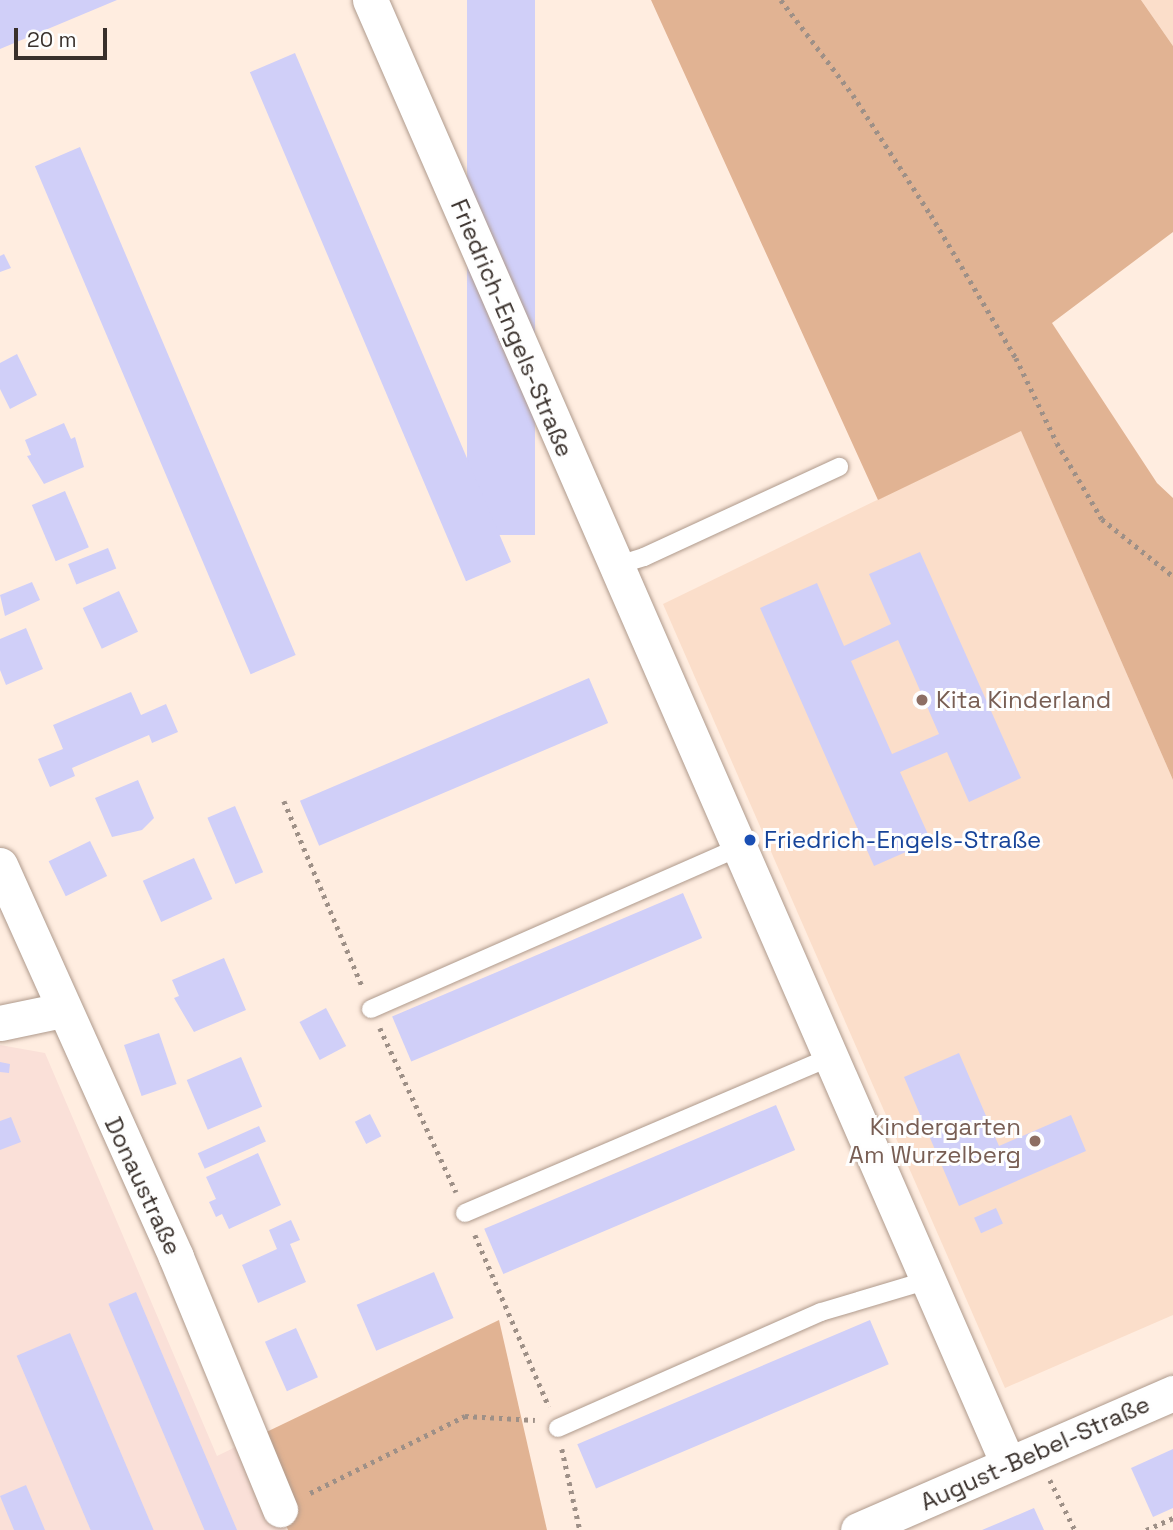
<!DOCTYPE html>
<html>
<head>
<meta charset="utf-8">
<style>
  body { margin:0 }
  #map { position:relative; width:1173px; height:1530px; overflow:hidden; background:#ffede0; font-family:"Space Grotesk",sans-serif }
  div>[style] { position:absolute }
  .built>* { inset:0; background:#fbdeca }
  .industrial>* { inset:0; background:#fae0d8 }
  .forest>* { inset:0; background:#e1b393 }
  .building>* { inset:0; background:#d0cff8; transform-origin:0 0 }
  .path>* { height:4.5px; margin-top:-2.25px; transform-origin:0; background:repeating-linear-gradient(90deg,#9e9087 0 3.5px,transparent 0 8.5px) }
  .roads { filter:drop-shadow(0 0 2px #af9a8c) drop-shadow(0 0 2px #af9a8c) }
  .lane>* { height:18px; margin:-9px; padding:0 9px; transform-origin:9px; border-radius:9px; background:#fff }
  .street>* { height:35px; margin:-17.5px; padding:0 17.5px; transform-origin:17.5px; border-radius:17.5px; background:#fff }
  .dots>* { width:19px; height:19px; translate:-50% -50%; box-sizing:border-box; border:4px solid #fefefe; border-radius:50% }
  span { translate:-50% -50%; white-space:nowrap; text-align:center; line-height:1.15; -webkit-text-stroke:6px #fefefe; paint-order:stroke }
  .street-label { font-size:24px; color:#39302b }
  .education-label { font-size:24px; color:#785e54 }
  .left { translate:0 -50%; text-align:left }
  .right { translate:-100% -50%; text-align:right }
  .transit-label { font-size:24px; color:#164399 }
  .scale { position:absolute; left:14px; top:28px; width:93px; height:32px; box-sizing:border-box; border:4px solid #39302b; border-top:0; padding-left:9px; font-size:21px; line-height:24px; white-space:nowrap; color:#39302b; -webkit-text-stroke:5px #fefefe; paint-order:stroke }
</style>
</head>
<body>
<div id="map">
  <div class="built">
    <div style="clip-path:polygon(1141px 0,1173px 0,1173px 46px)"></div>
    <div style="clip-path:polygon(1021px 430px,1173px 780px,1173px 1315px,1005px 1388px,663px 604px)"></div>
  </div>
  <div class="industrial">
    <div style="clip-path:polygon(0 1045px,45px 1053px,217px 1456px,252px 1439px,286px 1530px,0 1530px)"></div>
  </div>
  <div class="forest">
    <div style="clip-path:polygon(651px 0,1141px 0,1173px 46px,1173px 232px,1052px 323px,1157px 483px,1173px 498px,1173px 780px,1021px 431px,878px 500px)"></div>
    <div style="clip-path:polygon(499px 1320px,547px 1530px,288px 1530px,252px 1439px)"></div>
  </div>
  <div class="building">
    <div style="clip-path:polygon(0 0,117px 0,0 49px)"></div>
    <div style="left:467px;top:0;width:68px;height:535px"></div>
    <div style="left:295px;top:53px;width:553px;height:49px;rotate:67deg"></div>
    <div style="left:80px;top:147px;width:552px;height:49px;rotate:67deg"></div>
    <div style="clip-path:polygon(4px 254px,11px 268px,0 272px,0 256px)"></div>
    <div style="clip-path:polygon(17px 354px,37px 395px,10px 409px,0 389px,0 363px)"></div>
    <div style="clip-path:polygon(64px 423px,71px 439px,75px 437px,84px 467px,44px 484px,27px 456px,31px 455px,25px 440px)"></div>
    <div style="left:65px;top:491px;width:61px;height:36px;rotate:67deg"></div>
    <div style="left:108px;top:548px;width:22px;height:43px;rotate:68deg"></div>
    <div style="clip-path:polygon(evenodd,920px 552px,1021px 778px,969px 802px,947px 752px,900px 772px,931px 841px,874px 866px,760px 608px,817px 583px,844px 646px,891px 624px,869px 574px,920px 552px,898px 640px,939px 734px,892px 754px,851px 661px,898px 640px)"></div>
    <div style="clip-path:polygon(32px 582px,40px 600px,5px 616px,0 595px)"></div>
    <div style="left:119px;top:591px;width:45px;height:40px;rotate:65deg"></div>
    <div style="clip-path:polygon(26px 628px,43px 669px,6px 685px,0 670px,0 639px)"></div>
    <div style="left:589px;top:678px;width:49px;height:314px;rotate:67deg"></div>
    <div style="clip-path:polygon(131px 692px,141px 715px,166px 704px,178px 732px,152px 743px,149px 735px,72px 768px,75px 776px,50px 787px,38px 759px,63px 749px,53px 725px)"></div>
    <div style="clip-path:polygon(138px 780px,154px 818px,142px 830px,112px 837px,95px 798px)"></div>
    <div style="left:235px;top:806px;width:72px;height:30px;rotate:67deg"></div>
    <div style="left:90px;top:841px;width:39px;height:46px;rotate:64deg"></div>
    <div style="left:194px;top:858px;width:45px;height:56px;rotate:66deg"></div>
    <div style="left:683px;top:893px;width:49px;height:316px;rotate:67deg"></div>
    <div style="clip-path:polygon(224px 958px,246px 1010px,194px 1032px,174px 998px,179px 996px,172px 980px)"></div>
    <div style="left:326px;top:1008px;width:43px;height:30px;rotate:62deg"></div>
    <div style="left:159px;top:1033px;width:54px;height:37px;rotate:71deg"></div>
    <div style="clip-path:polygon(959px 1053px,999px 1146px,1071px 1115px,1086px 1151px,959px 1206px,904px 1077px)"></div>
    <div style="left:241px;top:1057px;width:54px;height:59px;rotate:67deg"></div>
    <div style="clip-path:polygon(0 1062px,10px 1064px,9px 1073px,0 1072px)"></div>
    <div style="left:776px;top:1105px;width:49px;height:317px;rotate:67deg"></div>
    <div style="left:370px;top:1114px;width:25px;height:17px;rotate:63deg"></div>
    <div style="clip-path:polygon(11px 1117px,21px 1142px,0 1150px,0 1121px)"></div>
    <div style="left:259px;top:1126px;width:17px;height:67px;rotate:66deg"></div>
    <div style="clip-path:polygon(258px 1153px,281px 1205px,229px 1229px,222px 1214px,216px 1217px,209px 1202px,216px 1199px,206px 1177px)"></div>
    <div style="left:996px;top:1208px;width:17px;height:24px;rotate:66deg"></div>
    <div style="clip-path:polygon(291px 1220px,300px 1240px,290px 1244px,306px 1282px,258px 1303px,242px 1265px,277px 1249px,269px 1230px)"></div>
    <div style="left:434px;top:1272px;width:50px;height:84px;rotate:67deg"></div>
    <div style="left:136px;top:1292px;width:259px;height:30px;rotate:67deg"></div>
    <div style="left:870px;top:1320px;width:48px;height:318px;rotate:67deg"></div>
    <div style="left:296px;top:1328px;width:54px;height:34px;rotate:66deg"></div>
    <div style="left:70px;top:1333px;width:215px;height:58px;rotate:67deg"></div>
    <div style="clip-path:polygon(1173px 1449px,1173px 1508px,1153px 1517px,1131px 1468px)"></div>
    <div style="clip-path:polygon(26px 1485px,45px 1530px,14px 1530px,0 1496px)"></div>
    <div style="clip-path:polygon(1034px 1508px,1044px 1530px,982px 1530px,1001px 1522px)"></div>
  </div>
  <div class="path">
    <div style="left:781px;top:0;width:119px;rotate:52.8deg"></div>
    <div style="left:853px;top:95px;width:143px;rotate:57deg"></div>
    <div style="left:931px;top:215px;width:166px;rotate:59.3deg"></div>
    <div style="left:1016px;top:358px;width:94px;rotate:64.2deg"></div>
    <div style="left:1057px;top:443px;width:88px;rotate:59.4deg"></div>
    <div style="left:1102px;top:519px;width:91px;rotate:38.8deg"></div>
    <div style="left:284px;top:801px;width:203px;rotate:67.1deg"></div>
    <div style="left:380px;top:1028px;width:181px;rotate:65.1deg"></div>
    <div style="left:475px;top:1235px;width:187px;rotate:66.7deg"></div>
    <div style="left:562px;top:1449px;width:83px;rotate:77.5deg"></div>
    <div style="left:1050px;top:1480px;width:56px;rotate:63.4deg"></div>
    <div style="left:310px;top:1493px;width:173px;rotate:-26.4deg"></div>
    <div style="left:465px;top:1416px;width:70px;rotate:3.3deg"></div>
    <div style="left:1146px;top:1530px;width:30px;rotate:-24deg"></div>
  </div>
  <div class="roads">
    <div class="lane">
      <div style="left:615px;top:566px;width:30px;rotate:-17deg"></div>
      <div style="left:644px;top:557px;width:215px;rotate:-24.8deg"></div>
      <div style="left:371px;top:1009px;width:400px;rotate:-23.7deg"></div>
      <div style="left:465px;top:1213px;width:398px;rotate:-23.1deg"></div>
      <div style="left:558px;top:1428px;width:287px;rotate:-23.8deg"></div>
      <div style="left:821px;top:1312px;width:109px;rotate:-16.6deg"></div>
    </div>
    <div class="street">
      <div style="left:370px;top:0;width:1597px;rotate:66.45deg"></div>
      <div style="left:0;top:865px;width:430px;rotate:65.8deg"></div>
      <div style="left:176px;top:1257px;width:273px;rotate:67.6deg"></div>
      <div style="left:0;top:1023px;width:63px;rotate:-11.8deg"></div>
      <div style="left:858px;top:1530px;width:344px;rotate:-23.5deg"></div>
    </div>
  </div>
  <div class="dots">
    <div style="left:922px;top:700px;background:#8d6e63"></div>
    <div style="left:750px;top:840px;background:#1a4fb4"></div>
    <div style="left:1035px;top:1141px;background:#8d6e63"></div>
  </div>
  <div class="street-label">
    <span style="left:512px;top:328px;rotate:67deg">Friedrich-Engels-Straße</span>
    <span style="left:143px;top:1186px;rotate:65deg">Donaustraße</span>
    <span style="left:1035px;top:1453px;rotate:-24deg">August-Bebel-Straße</span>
  </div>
  <div class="education-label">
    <span class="left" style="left:936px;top:700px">Kita Kinderland</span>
    <span class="right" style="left:1021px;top:1141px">Kindergarten<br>Am Wurzelberg</span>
  </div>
  <div class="transit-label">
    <span class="left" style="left:764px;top:840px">Friedrich-Engels-Straße</span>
  </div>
  <div class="scale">20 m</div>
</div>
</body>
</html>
